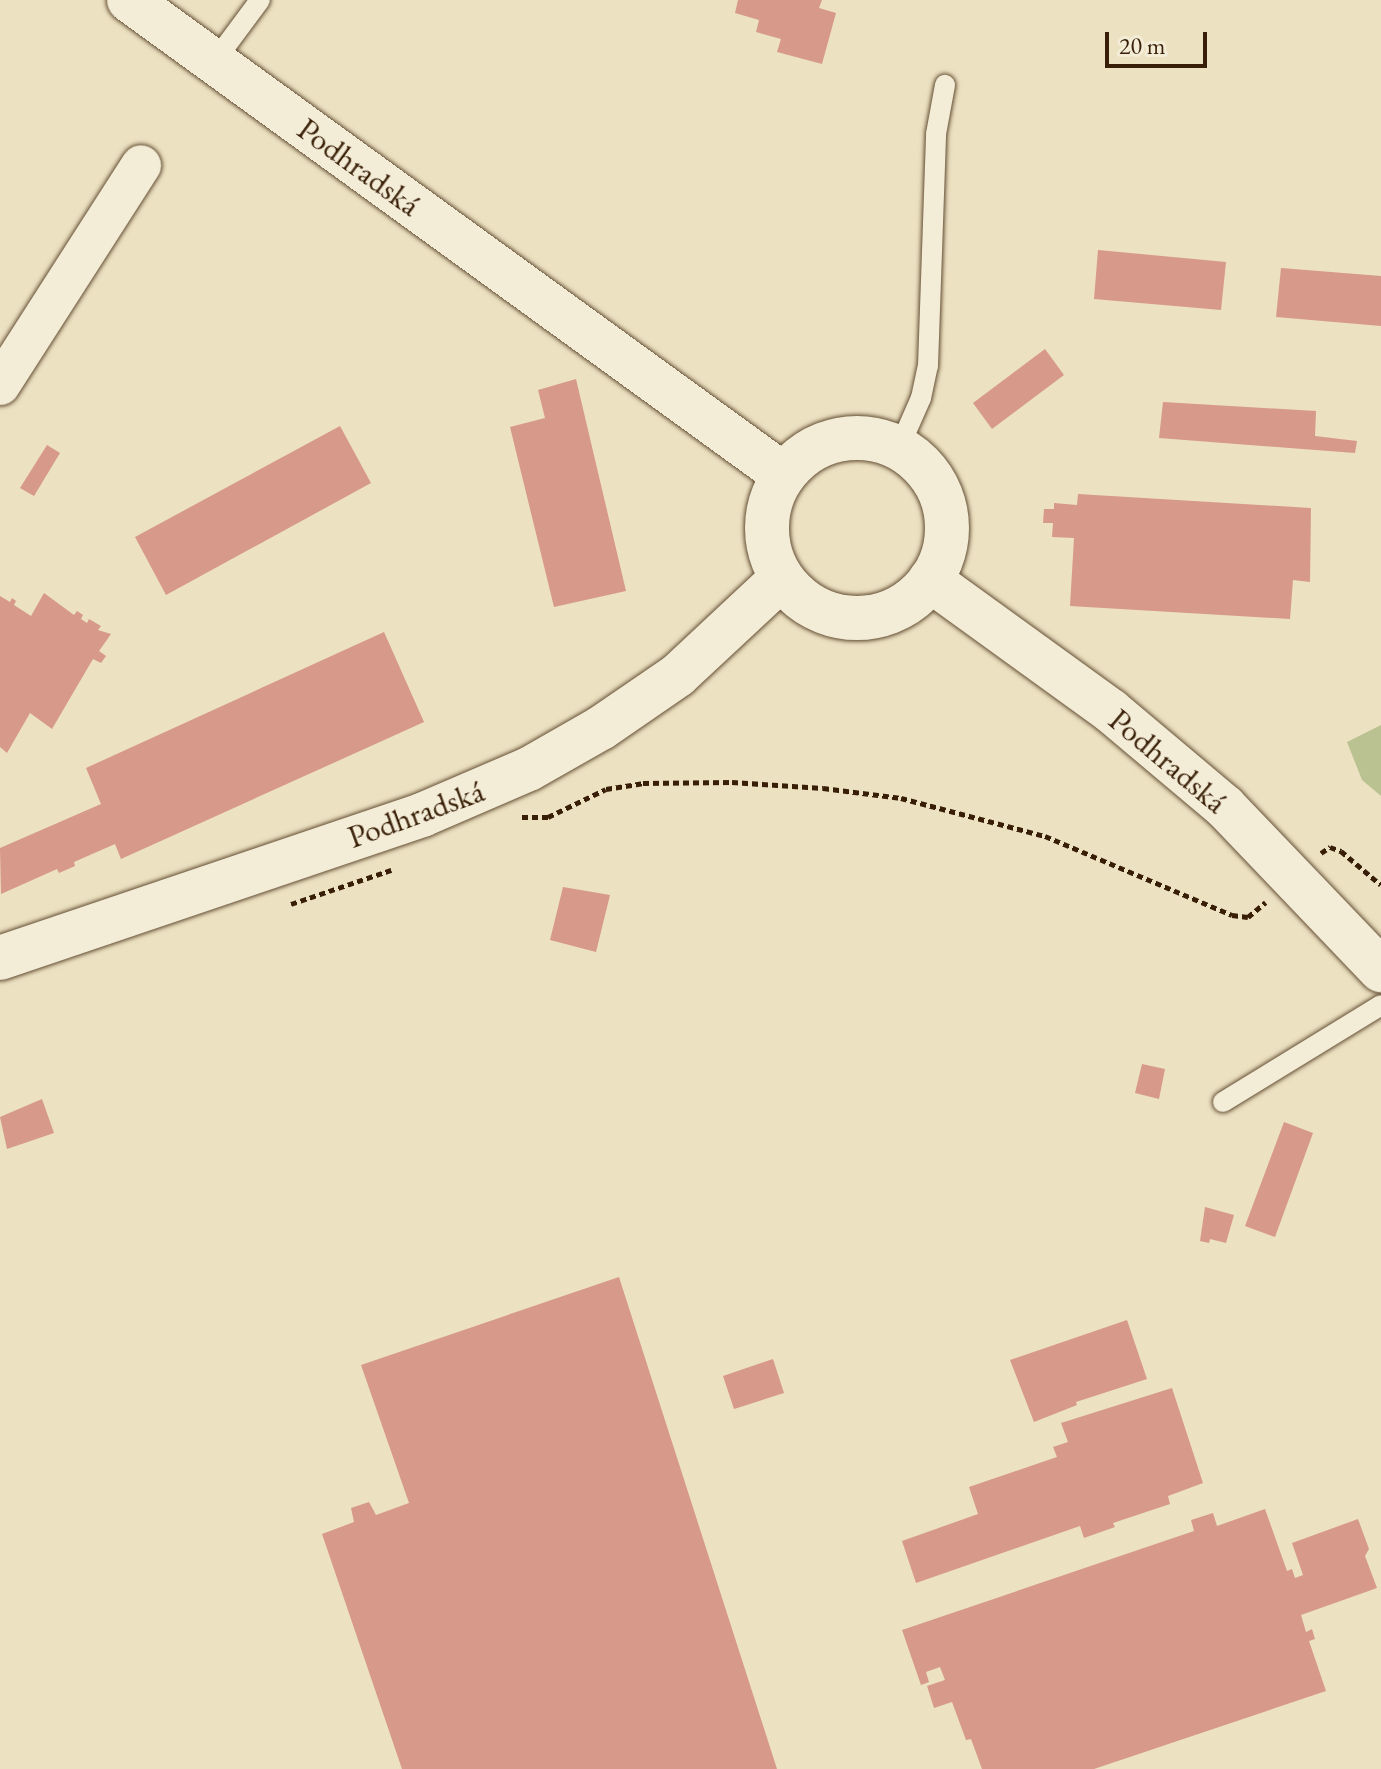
<!DOCTYPE html>
<meta charset="utf-8">
<style>
body{margin:0}
#map{position:relative;width:1381px;height:1769px;overflow:hidden;background:#ece1c1;font-family:"EB Garamond",serif}
div>[style]{position:absolute}
[style*='--x']{left:calc(var(--x)*1px);top:calc(var(--y)*1px);width:calc(var(--w)*1px);rotate:calc(var(--a)*1deg)}
.green>*{inset:0;background:#bac291}
.building>*{inset:0;background:#d79989}
.path>*{height:5px;margin-top:-2.5px;transform-origin:0;background:repeating-linear-gradient(90deg,#381e06 0 6px,transparent 0 10px)}
.roads{filter:drop-shadow(0 0 2px #654f35) drop-shadow(0 0 2px #654f35)}
.service>*{height:20px;margin:-10px;padding:0 10px;transform-origin:10px;border-radius:10px;background:#f3ecd7}
.minor>*{height:40px;margin:-20px;padding:0 20px;transform-origin:20px;border-radius:20px;background:#f3ecd7}
.tertiary>*{height:44px;margin:-22px;padding:0 22px;transform-origin:22px;border-radius:22px;background:#f3ecd7}
.secondary>*{height:44px;margin:-22px;padding:0 22px;transform-origin:22px;border-radius:22px;background:#f3ecd7}
.secondary>.ring{margin:-22px;padding:0;box-sizing:content-box;background:none;border:44px solid #f3ecd7;border-radius:50%}
span{translate:-50% -50%;white-space:nowrap;text-align:center;line-height:1.15;-webkit-text-stroke:8px #f3ecd7;paint-order:stroke}
.street-label{font-size:32px;color:#381e06}
.scale{position:absolute;left:1105px;top:32px;width:102px;height:36px;box-sizing:border-box;border:4px solid #381e06;border-top:0;padding-left:10px;font-size:24px;line-height:28px;white-space:nowrap;color:#381e06;-webkit-text-stroke:6px #f3ecd7;paint-order:stroke}
</style>
<div id="map">
<div class="green">
<i style="clip-path:polygon(1381px 725px,1381px 796px,1362px 780px,1347px 742px)"></i>
</div>
<div class="building">
<i style="clip-path:polygon(738px 0,822px 0,819px 8px,836px 13px,822px 64px,777px 52px,781px 39px,756px 32px,759px 20px,735px 13px)"></i>
<i style="clip-path:polygon(1098px 250px,1226px 262px,1221px 310px,1094px 299px)"></i>
<i style="clip-path:polygon(1281px 268px,1381px 276px,1381px 326px,1276px 317px)"></i>
<i style="clip-path:polygon(1045px 349px,1064px 375px,992px 429px,973px 403px)"></i>
<i style="clip-path:polygon(576px 379px,626px 591px,554px 607px,510px 427px,545px 418px,538px 390px)"></i>
<i style="clip-path:polygon(1163px 402px,1316px 411px,1315px 436px,1357px 441px,1355px 453px,1159px 438px)"></i>
<i style="clip-path:polygon(340px 426px,371px 483px,166px 595px,135px 537px)"></i>
<i style="clip-path:polygon(47px 445px,60px 453px,34px 496px,20px 488px)"></i>
<i style="clip-path:polygon(1078px 494px,1311px 508px,1310px 582px,1293px 580px,1290px 619px,1070px 606px,1074px 538px,1052px 537px,1053px 523px,1043px 523px,1044px 509px,1054px 509px,1054px 503px,1077px 505px)"></i>
<i style="clip-path:polygon(44px 593px,74px 615px,77px 611px,83px 615px,81px 619px,87px 623px,89px 619px,101px 626px,98px 630px,111px 634px,99px 651px,106px 656px,101px 663px,93px 659px,52px 729px,30px 713px,7px 753px,0 747px,0 596px,10px 602px,12px 598px,16px 601px,14px 605px,31px 616px)"></i>
<i style="clip-path:polygon(384px 632px,424px 722px,121px 859px,115px 844px,74px 862px,75px 866px,59px 873px,57px 869px,1px 894px,0 848px,101px 804px,86px 768px)"></i>
<i style="clip-path:polygon(563px 887px,610px 895px,596px 952px,550px 940px)"></i>
<i style="clip-path:polygon(1142px 1064px,1165px 1069px,1159px 1099px,1135px 1093px)"></i>
<i style="clip-path:polygon(42px 1099px,54px 1133px,7px 1149px,0 1117px)"></i>
<i style="clip-path:polygon(1284px 1122px,1313px 1133px,1275px 1237px,1245px 1226px)"></i>
<i style="clip-path:polygon(1205px 1207px,1234px 1215px,1226px 1243px,1210px 1239px,1209px 1243px,1200px 1241px)"></i>
<i style="clip-path:polygon(619px 1277px,777px 1769px,402px 1769px,322px 1534px,354px 1522px,351px 1508px,369px 1502px,376px 1515px,409px 1503px,361px 1365px)"></i>
<i style="clip-path:polygon(1127px 1320px,1147px 1379px,1076px 1402px,1077px 1405px,1034px 1422px,1010px 1360px)"></i>
<i style="clip-path:polygon(773px 1359px,784px 1393px,734px 1409px,723px 1376px)"></i>
<i style="clip-path:polygon(1172px 1388px,1203px 1483px,1168px 1496px,1170px 1504px,1113px 1523px,1115px 1527px,1084px 1538px,1080px 1526px,916px 1583px,902px 1541px,978px 1514px,969px 1487px,1057px 1457px,1053px 1447px,1068px 1442px,1061px 1423px)"></i>
<i style="clip-path:polygon(1265px 1509px,1287px 1571px,1292px 1569px,1295px 1578px,1303px 1575px,1292px 1543px,1358px 1519px,1369px 1549px,1365px 1556px,1377px 1588px,1301px 1615px,1306px 1632px,1312px 1629px,1315px 1639px,1309px 1641px,1326px 1691px,1094px 1769px,982px 1769px,971px 1739px,966px 1740px,952px 1702px,934px 1708px,927px 1686px,945px 1680px,940px 1667px,926px 1672px,929px 1682px,921px 1685px,902px 1630px,1194px 1531px,1191px 1520px,1213px 1513px,1217px 1526px)"></i>
</div>
<div class="path">
<i style="--x:522;--y:817;--w:26;--a:0"></i>
<i style="--x:548;--y:817;--w:64;--a:-25.8"></i>
<i style="--x:606;--y:789;--w:37;--a:-9"></i>
<i style="--x:643;--y:783;--w:89;--a:-0.6"></i>
<i style="--x:732;--y:782;--w:91;--a:3.8"></i>
<i style="--x:823;--y:788;--w:79;--a:7.3"></i>
<i style="--x:901;--y:798;--w:149;--a:14.8"></i>
<i style="--x:1045;--y:836;--w:203;--a:22.9"></i>
<i style="--x:1232;--y:915;--w:16;--a:7"></i>
<i style="--x:1248;--y:917;--w:23;--a:-40"></i>
<i style="--x:1321;--y:853;--w:11;--a:-34"></i>
<i style="--x:1330;--y:847;--w:12;--a:20"></i>
<i style="--x:1341;--y:851;--w:52;--a:40.4"></i>
<i style="--x:291;--y:904;--w:106;--a:-18.8"></i>
</div>
<div class="roads">
<div class="service">
<i style="--x:214;--y:62;--w:77;--a:-53.4"></i>
<i style="--x:899;--y:448;--w:55;--a:-66.3"></i>
<i style="--x:921;--y:398;--w:33;--a:-78"></i>
<i style="--x:928;--y:366;--w:232;--a:-88"></i>
<i style="--x:936;--y:134;--w:50;--a:-79.6"></i>
<i style="--x:1223;--y:1102;--w:185;--a:-31.5"></i>
</div>
<div class="minor">
<i style="--x:0;--y:385;--w:261;--a:-57.3"></i>
</div>
<div class="tertiary">
<i style="--x:0;--y:958;--w:446;--a:-18.7"></i>
<i style="--x:422;--y:815;--w:116;--a:-23.3"></i>
<i style="--x:529;--y:769;--w:83;--a:-29.7"></i>
<i style="--x:601;--y:728;--w:93;--a:-34.5"></i>
<i style="--x:678;--y:675;--w:142;--a:-43"></i>
</div>
<div class="secondary">
<i style="--x:129;--y:0;--w:809;--a:35.95"></i>
<i class="ring" style="left:767px;top:438px;width:136px;height:136px"></i>
<i style="--x:930;--y:580;--w:223;--a:35.9"></i>
<i style="--x:1111;--y:711;--w:149;--a:40.1"></i>
<i style="--x:1225;--y:807;--w:226;--a:46.3"></i>
</div>
</div>
<div class="street-label">
<span style="left:359px;top:167px;rotate:36deg">Podhradská</span>
<span style="left:1168px;top:761px;rotate:40deg">Podhradská</span>
<span style="left:416px;top:814px;rotate:-20deg">Podhradská</span>
</div>
<div class="scale">20 m</div>
</div>
